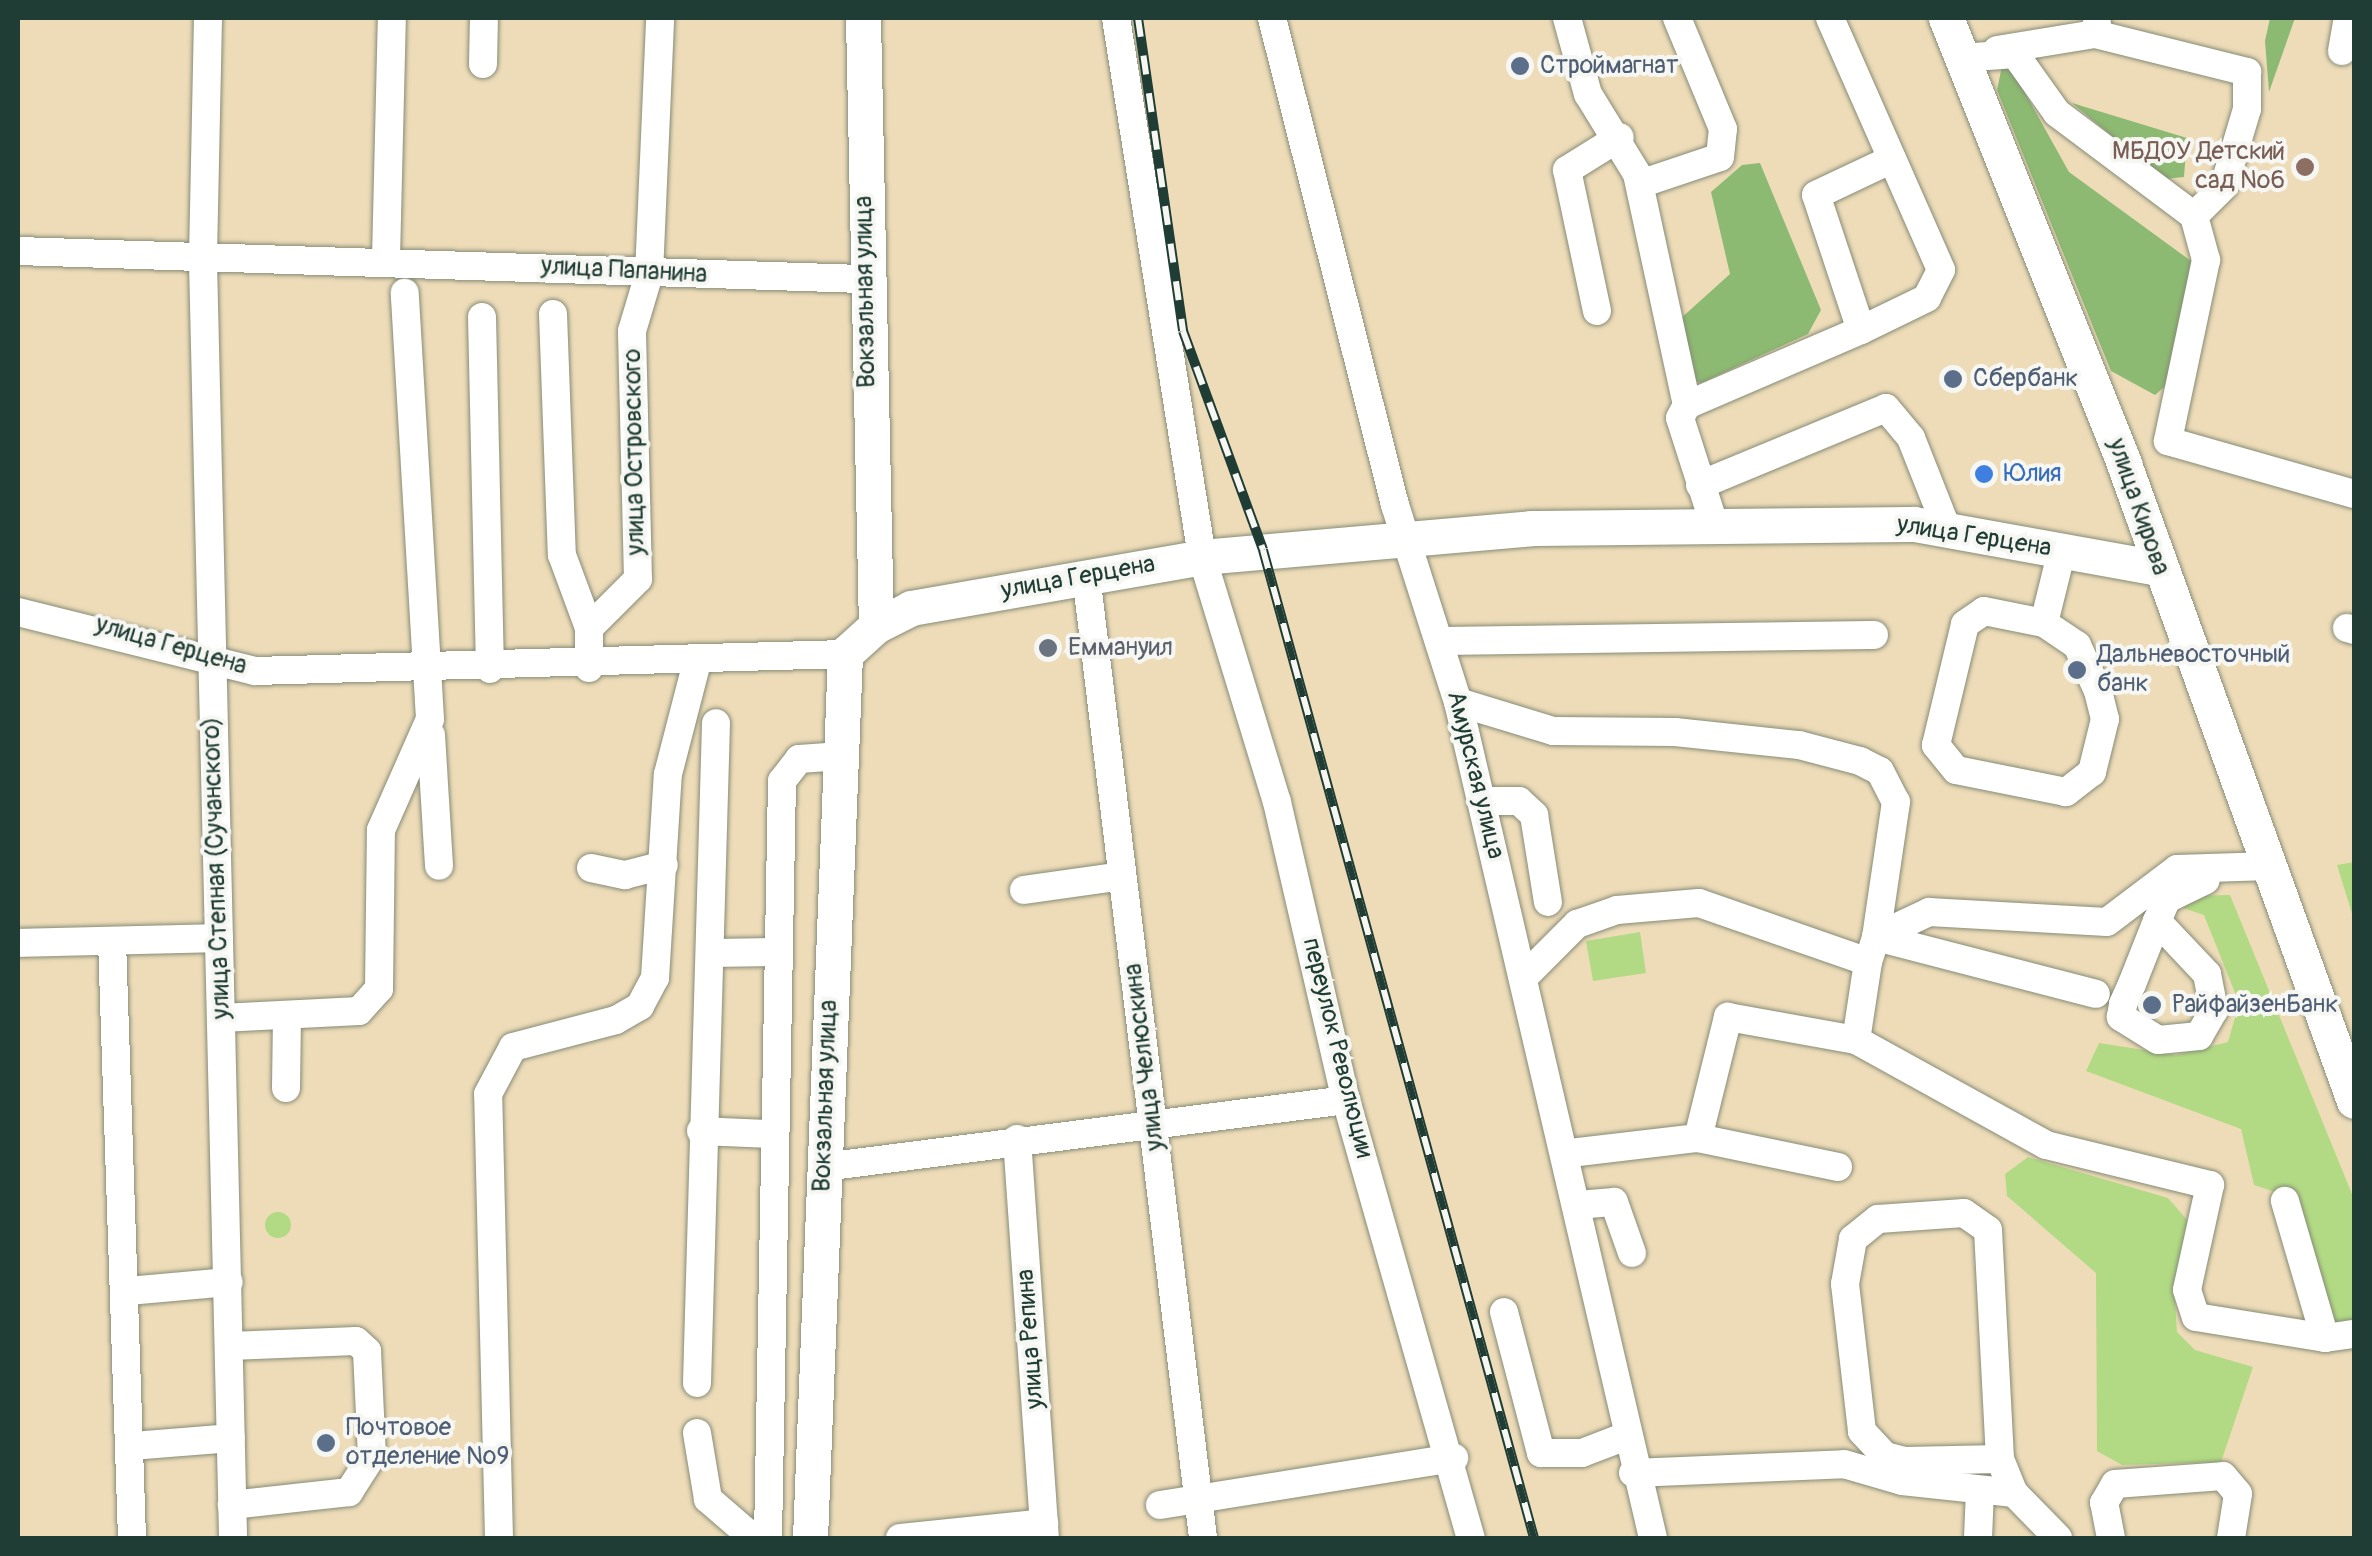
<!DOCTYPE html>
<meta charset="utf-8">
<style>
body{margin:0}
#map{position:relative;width:2372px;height:1556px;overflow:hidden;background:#eedcb9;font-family:Pangolin,sans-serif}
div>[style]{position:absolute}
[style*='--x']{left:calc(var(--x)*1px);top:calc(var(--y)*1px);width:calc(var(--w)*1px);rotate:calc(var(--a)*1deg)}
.green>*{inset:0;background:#b2da84}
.round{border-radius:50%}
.forest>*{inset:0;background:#8dba72}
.roads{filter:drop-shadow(0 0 2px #868c76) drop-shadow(0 0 2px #868c76)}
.minor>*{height:28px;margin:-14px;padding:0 14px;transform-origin:14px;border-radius:14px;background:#fff}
.major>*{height:35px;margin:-17.5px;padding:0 17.5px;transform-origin:17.5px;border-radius:17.5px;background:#fff}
.rail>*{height:10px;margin-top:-5px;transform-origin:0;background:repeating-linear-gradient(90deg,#f6f6f2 0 19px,#1f3d34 0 38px);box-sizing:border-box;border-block:2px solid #1f3d34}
.dots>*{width:28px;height:28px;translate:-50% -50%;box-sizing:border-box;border:5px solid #f6f6f2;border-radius:50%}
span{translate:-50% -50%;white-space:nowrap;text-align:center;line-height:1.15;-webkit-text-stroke:8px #f6f6f2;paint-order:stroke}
.service-label{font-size:25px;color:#4e5e75}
.left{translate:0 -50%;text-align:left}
.education-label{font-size:25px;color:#785e54}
.right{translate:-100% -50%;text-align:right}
.street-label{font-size:25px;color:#1f3d34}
.shop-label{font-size:25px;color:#366cbe}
.worship-label{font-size:25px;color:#5b616d}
.frame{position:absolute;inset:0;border:20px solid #1f3d34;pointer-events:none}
</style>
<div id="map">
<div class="green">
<i style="clip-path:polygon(2354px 862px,2354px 920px,2337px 865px)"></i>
<i style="clip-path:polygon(2230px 895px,2354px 1199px,2354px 1323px,2331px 1325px,2290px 1197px,2254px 1185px,2241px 1129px,2086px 1071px,2099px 1043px,2176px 1055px,2228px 1042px,2239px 1003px,2204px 915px,2180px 907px,2185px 896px)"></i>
<i style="clip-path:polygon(1640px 932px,1646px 973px,1593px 981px,1586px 941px)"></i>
<i style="clip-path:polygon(2028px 1157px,2168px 1198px,2188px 1221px,2174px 1287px,2177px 1332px,2195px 1350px,2253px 1367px,2221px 1462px,2122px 1465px,2097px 1451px,2096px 1273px,2007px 1196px,2005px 1174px)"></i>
<i class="round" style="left:265px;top:1212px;width:26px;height:26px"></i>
</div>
<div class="forest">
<i style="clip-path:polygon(2270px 18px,2295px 18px,2269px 92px,2265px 41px)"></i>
<i style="clip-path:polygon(2002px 66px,2010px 66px,2069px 172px,2191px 261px,2170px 382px,2155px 395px,2111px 371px,1997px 90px)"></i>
<i style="clip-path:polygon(2072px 103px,2187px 138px,2184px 177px,2164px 179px)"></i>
<i style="clip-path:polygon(1760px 163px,1821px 310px,1808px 334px,1701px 383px,1689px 378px,1679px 320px,1730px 274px,1711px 192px,1742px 165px)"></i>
</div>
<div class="roads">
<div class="minor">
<i style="--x:208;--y:18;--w:244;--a:91.2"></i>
<i style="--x:203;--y:262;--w:1276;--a:88.65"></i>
<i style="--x:1116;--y:18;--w:546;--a:80.93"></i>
<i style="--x:1202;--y:557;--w:256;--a:73"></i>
<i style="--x:1277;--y:802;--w:306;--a:77"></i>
<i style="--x:1346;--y:1100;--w:455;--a:74.1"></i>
<i style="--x:1272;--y:18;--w:502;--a:75.83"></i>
<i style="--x:1395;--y:505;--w:207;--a:72.3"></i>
<i style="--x:1458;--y:702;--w:858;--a:76.87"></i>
<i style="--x:1567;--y:18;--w:79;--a:74.6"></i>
<i style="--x:1588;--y:94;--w:94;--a:58.5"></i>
<i style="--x:1637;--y:174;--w:236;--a:77.8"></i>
<i style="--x:1830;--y:18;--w:275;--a:66.2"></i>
<i style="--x:1941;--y:270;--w:31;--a:117"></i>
<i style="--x:1927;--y:298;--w:73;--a:154.1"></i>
<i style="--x:2095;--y:34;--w:157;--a:14"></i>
<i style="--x:2247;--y:72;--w:37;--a:90"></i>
<i style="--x:2247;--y:109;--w:80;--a:106.6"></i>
<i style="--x:2224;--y:186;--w:42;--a:135"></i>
<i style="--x:1997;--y:50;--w:99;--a:-9.3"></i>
<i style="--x:2095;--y:34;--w:11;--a:-80"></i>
<i style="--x:2342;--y:51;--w:34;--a:-80"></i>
<i style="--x:1961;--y:58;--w:54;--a:-4.2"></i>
<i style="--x:2015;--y:54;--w:72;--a:54.6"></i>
<i style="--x:2057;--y:113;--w:171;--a:36.9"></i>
<i style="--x:2194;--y:216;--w:46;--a:74.7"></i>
<i style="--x:2206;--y:260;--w:185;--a:101.9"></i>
<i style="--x:2168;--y:441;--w:193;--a:15.9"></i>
<i style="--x:483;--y:64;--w:46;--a:-88.8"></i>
<i style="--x:1640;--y:184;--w:84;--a:-18.6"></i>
<i style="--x:1720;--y:157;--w:28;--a:-84"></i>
<i style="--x:1723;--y:129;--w:120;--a:-112.5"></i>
<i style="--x:18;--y:251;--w:845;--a:1.9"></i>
<i style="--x:386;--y:258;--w:240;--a:-88.6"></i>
<i style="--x:1597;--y:311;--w:144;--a:-102"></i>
<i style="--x:1567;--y:170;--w:62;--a:-31.9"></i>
<i style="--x:553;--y:314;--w:241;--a:87.9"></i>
<i style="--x:562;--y:555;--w:78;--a:69.7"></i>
<i style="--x:589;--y:628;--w:40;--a:90"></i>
<i style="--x:482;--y:317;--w:352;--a:88.7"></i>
<i style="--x:1700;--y:485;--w:201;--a:-22.5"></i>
<i style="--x:1886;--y:408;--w:39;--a:50"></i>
<i style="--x:1911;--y:438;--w:98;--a:68.4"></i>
<i style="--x:1714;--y:524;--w:111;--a:-107.8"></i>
<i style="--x:1680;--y:418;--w:15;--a:-62"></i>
<i style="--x:1687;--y:405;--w:189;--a:-23.3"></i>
<i style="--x:1861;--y:330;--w:142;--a:-108.4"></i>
<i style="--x:1816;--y:195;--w:84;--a:-25.3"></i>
<i style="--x:1086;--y:575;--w:970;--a:83.07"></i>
<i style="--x:18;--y:612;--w:244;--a:14"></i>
<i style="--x:255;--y:671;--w:590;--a:-1.65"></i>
<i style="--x:2044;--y:623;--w:40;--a:34"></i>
<i style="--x:2077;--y:645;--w:51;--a:65.5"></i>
<i style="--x:2098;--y:691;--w:29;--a:76"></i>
<i style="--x:2105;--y:719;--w:55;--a:103.8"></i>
<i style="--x:2092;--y:772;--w:33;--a:142"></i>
<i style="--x:2066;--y:792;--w:112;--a:-168.7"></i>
<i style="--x:1956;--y:770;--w:32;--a:-129"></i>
<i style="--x:1936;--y:745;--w:124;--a:-76.5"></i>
<i style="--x:1965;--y:624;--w:23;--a:-34"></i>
<i style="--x:1984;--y:611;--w:61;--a:11.3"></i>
<i style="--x:2044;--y:623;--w:75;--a:-76.1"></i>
<i style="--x:589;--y:628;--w:69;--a:-45"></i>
<i style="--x:638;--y:579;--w:248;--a:-91.4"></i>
<i style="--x:632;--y:331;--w:59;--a:-73.4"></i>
<i style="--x:649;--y:274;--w:256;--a:-87.5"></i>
<i style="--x:2347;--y:628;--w:7;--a:16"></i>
<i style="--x:1439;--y:641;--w:435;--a:-0.8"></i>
<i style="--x:1458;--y:702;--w:99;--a:17"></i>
<i style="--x:1553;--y:731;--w:122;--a:0.5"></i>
<i style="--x:1675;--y:732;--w:125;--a:6"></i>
<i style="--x:1799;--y:745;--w:63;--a:14.7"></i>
<i style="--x:1860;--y:761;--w:22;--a:27"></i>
<i style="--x:1880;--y:771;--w:35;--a:63"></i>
<i style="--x:1896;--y:802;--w:136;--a:98.4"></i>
<i style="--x:1876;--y:937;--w:227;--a:14.5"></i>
<i style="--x:431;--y:735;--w:131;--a:86.5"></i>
<i style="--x:1481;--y:801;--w:38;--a:0"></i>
<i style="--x:1519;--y:801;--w:21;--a:43"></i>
<i style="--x:1534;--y:815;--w:88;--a:80.9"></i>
<i style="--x:591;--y:868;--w:35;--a:12"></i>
<i style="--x:625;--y:875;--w:40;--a:-14.4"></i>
<i style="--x:1024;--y:890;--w:99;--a:-8.1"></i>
<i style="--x:2157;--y:921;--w:73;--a:46.7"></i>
<i style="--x:2207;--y:974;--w:37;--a:79"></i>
<i style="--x:2214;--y:1010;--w:30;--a:120"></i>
<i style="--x:2199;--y:1036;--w:41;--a:174.4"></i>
<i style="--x:2158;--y:1040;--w:44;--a:-148.1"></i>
<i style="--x:2121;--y:1017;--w:13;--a:-81"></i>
<i style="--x:2123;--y:1004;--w:22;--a:-66"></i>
<i style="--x:2132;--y:984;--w:68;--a:-68.4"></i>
<i style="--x:2157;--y:921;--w:24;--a:-66"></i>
<i style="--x:2167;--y:899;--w:43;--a:-26"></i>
<i style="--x:112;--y:941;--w:597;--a:88.08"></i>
<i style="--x:18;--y:943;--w:201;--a:-1.4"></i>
<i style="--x:710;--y:953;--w:66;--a:-0.9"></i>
<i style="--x:1868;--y:962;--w:79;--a:98.7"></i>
<i style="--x:1856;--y:1040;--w:217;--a:28.9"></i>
<i style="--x:2046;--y:1145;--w:169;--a:13.7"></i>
<i style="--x:2210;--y:1185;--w:107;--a:102.4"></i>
<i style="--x:2187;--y:1290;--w:28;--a:72"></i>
<i style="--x:2196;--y:1317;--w:131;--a:9.2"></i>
<i style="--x:2325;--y:1338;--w:143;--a:-106.3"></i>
<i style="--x:1525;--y:976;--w:74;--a:-45"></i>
<i style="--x:1577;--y:924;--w:42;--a:-19.3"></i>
<i style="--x:1617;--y:910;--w:82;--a:-4.9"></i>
<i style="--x:1699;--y:903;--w:179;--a:19.2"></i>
<i style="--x:1868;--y:962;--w:26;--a:-72"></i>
<i style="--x:1876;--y:937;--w:59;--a:-25.3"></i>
<i style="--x:1929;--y:912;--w:178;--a:3.2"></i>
<i style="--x:2107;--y:922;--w:88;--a:-37.1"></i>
<i style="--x:2177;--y:869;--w:93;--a:-1.8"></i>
<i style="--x:221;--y:1018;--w:138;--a:-2.9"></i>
<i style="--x:359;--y:1011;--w:30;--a:-48"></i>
<i style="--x:379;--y:989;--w:159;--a:-89.3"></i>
<i style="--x:381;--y:830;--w:121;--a:-66.2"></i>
<i style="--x:430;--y:719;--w:427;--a:-93.4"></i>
<i style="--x:286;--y:1088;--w:71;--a:-89.2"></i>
<i style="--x:701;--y:1131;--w:69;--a:2.5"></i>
<i style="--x:1698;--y:1138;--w:125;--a:-76.1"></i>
<i style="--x:1728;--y:1017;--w:130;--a:10.2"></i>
<i style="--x:1017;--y:1139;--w:400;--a:86"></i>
<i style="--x:1570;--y:1153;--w:129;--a:-6.7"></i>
<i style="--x:1698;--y:1138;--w:143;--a:11.7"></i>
<i style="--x:824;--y:1167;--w:526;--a:-7.31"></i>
<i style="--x:1578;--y:1205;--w:36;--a:-5"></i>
<i style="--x:1614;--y:1202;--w:54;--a:70.6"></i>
<i style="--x:128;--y:1291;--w:101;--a:-5.1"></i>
<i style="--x:1504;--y:1312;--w:146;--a:75.3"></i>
<i style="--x:1541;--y:1453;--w:41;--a:0"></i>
<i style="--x:1582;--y:1453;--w:45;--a:-20.9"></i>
<i style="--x:2325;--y:1338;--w:29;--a:-8"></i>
<i style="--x:230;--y:1346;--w:126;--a:-2.3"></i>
<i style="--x:356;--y:1341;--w:15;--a:42"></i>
<i style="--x:367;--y:1351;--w:105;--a:87.3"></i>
<i style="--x:372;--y:1456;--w:43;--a:122.6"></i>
<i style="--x:349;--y:1492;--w:118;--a:173.7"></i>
<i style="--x:697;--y:1383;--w:660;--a:-88.35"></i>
<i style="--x:697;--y:1433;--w:67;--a:80.5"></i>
<i style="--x:708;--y:1499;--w:60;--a:40.9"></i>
<i style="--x:132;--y:1446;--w:99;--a:-4.6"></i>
<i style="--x:2000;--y:1459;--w:95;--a:178.8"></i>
<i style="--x:1905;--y:1461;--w:21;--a:-166"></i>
<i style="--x:1885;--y:1456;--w:34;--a:-133"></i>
<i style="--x:1862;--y:1431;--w:148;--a:-96.6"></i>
<i style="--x:1845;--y:1284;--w:46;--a:-79.9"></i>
<i style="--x:1853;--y:1239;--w:32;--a:-39"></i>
<i style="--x:1878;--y:1219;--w:86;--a:-4"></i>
<i style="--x:1964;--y:1213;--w:29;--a:35"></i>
<i style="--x:1988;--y:1230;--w:229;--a:87"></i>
<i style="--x:2000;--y:1459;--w:37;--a:68"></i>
<i style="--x:1633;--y:1473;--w:211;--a:-2.4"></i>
<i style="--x:1844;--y:1464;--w:60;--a:16.3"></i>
<i style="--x:1902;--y:1481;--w:113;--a:6.1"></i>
<i style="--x:2014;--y:1493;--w:63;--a:45.6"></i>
<i style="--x:1160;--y:1505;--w:298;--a:-9.1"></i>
<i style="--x:499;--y:1538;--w:444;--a:-91.4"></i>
<i style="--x:488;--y:1094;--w:53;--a:-62"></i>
<i style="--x:513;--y:1047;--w:106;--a:-14.7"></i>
<i style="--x:616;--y:1020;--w:28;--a:-30"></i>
<i style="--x:640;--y:1006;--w:32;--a:-62"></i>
<i style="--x:655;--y:978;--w:204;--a:-86.4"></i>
<i style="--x:668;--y:774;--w:116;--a:-75.5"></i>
<i style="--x:768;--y:1538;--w:757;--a:-88.94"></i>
<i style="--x:782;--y:781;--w:28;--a:-52"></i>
<i style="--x:799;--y:759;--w:39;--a:-4"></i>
<i style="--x:900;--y:1538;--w:145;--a:-5.9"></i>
<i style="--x:1978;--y:1538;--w:47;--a:-87.6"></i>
<i style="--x:2111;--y:1538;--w:36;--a:-101"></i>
<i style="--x:2104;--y:1503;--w:22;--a:-60"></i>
<i style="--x:2115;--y:1484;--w:108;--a:-4.2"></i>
<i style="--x:2223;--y:1476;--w:23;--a:50"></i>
<i style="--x:2238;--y:1494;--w:45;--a:99"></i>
</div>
<div class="major">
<i style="--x:863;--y:18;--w:608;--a:88.78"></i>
<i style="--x:1946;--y:18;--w:480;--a:68.2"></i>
<i style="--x:2124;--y:464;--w:677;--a:70.15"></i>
<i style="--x:810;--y:1538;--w:885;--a:-87.73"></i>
<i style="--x:845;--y:654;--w:42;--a:-42.1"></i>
<i style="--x:876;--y:626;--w:39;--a:-27"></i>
<i style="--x:911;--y:608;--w:295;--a:-9.9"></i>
<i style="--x:1202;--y:557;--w:330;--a:-5"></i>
<i style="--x:1531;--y:528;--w:383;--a:-0.6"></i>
<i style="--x:1914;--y:524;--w:249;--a:10.2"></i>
</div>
</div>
<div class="rail">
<i style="--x:1138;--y:18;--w:316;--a:81.8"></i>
<i style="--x:1183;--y:331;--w:233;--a:69.9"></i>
<i style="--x:1263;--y:550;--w:1024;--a:74.66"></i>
</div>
<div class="dots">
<i style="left:1520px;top:66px;background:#5c6f8a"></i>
<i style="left:2305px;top:167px;background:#8d6e63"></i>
<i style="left:1953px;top:379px;background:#5c6f8a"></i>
<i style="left:1984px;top:474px;background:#3f7fe0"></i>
<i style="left:1048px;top:648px;background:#6b7280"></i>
<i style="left:2077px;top:670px;background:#5c6f8a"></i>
<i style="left:2152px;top:1005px;background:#5c6f8a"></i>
<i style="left:326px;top:1443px;background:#5c6f8a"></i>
</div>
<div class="service-label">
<span class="left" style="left:1540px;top:66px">Строймагнат</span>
<span class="left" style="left:1973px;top:379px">Сбербанк</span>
<span class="left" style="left:2097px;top:670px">Дальневосточный<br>банк</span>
<span class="left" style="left:2172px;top:1005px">РайфайзенБанк</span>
<span class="left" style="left:346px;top:1443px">Почтовое<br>отделение №9</span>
</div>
<div class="education-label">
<span class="right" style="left:2285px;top:167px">МБДОУ Детский<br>сад №6</span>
</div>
<div class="street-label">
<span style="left:624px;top:271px;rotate:3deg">улица Папанина</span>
<span style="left:866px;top:292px;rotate:-91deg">Вокзальная улица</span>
<span style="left:635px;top:452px;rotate:-91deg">улица Островского</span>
<span style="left:2138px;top:507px;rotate:71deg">улица Кирова</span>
<span style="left:1974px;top:537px;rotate:9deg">улица Герцена</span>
<span style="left:1078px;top:578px;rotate:-10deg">улица Герцена</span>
<span style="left:171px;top:646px;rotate:16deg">улица Герцена</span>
<span style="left:1475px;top:775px;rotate:76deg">Амурская улица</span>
<span style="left:217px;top:868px;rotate:-92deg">улица Степная (Сучанского)</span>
<span style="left:1337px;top:1048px;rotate:76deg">переулок Революции</span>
<span style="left:1145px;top:1057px;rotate:-97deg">улица Челюскина</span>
<span style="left:826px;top:1096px;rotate:-88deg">Вокзальная улица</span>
<span style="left:1031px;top:1339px;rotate:-94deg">улица Репина</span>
</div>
<div class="shop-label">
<span class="left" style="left:2004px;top:474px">Юлия</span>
</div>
<div class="worship-label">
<span class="left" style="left:1068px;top:648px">Еммануил</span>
</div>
<div class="frame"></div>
</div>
